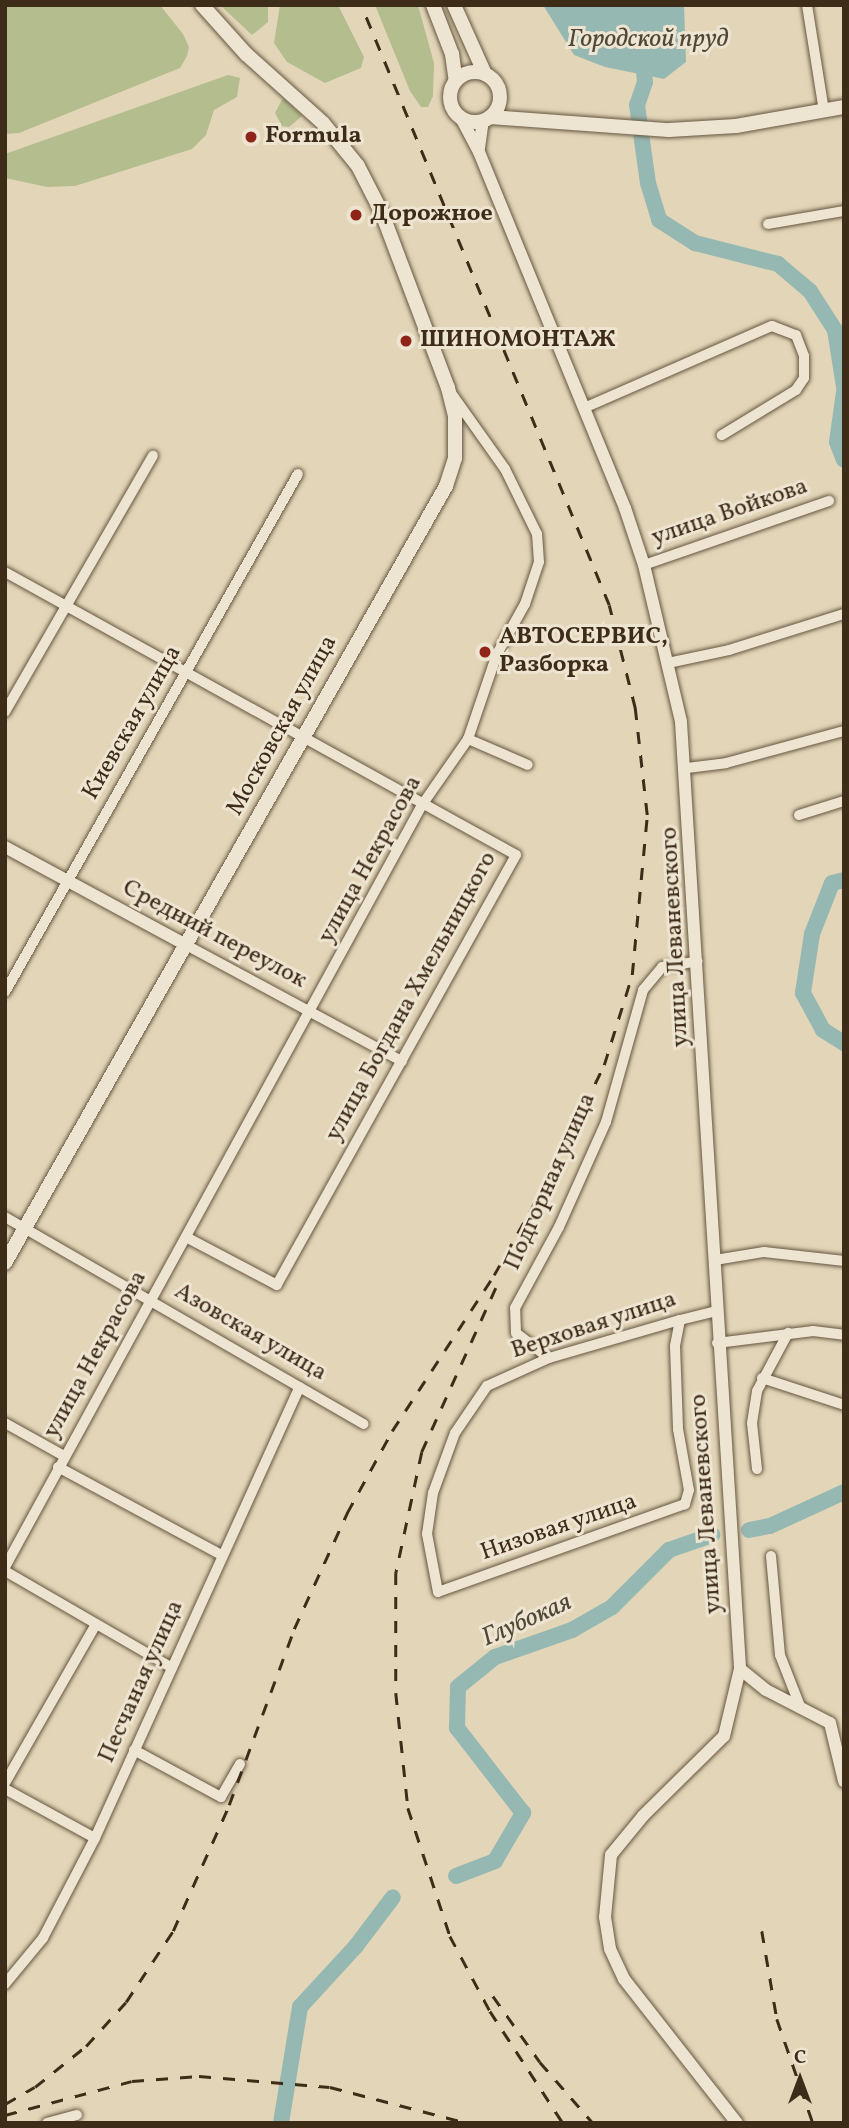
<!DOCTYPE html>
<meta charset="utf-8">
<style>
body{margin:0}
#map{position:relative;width:849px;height:2128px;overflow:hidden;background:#e3d6b8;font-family:Vollkorn,serif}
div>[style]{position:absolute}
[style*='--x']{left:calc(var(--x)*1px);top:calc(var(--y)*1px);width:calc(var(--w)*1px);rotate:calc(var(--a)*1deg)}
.green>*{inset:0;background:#b4bd8e}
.water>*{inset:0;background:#96b8b3}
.river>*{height:16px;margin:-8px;padding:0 8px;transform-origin:8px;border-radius:8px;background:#96b8b3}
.roads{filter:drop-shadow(0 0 2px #665640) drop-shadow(0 0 2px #665640)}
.minor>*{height:10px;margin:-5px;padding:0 5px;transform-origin:5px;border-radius:5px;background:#ede4d1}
.tertiary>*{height:12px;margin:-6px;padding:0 6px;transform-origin:6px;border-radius:6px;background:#ede4d1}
.secondary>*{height:14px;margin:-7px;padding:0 7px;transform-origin:7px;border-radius:7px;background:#ede4d1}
.secondary>.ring{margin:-7px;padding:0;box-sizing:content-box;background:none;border:14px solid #ede4d1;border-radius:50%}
.rail>*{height:2.5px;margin-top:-1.25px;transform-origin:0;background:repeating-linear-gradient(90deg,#3d2c18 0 12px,transparent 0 24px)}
.dots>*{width:19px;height:19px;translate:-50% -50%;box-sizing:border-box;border:4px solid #ede4d1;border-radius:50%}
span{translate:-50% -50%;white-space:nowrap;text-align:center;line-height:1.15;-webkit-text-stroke:6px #ede4d1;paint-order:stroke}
.poi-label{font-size:24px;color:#3d2c18;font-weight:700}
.left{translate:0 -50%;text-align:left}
.street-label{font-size:24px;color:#3d2c18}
.water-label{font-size:26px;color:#4f4837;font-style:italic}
.frame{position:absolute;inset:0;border:7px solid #3d2c18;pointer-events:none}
.north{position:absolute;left:765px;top:2044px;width:70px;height:70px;-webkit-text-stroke:5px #ede4d1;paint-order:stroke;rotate:0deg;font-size:19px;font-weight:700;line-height:28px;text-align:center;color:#3d2c18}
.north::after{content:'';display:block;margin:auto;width:24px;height:32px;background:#3d2c18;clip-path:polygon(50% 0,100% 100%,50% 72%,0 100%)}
</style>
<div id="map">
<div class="green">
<i style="clip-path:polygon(5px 5px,160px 5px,183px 34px,189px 47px,187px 56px,180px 68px,19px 133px,5px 134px)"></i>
<i style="clip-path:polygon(220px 5px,268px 5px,268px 22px,252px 35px)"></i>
<i style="clip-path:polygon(280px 5px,338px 5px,364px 57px,361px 68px,325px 83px,287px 62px,274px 43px)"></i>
<i style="clip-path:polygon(375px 5px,418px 5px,434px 63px,433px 96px,428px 107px,421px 107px,410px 91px)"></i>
<i style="clip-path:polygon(228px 75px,240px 78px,237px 97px,214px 110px,206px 135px,192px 149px,75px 186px,47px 187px,5px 178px,5px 154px)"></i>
<i style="clip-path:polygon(283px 98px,302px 116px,289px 127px,282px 126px,275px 113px)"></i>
</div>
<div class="water">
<i style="clip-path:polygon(543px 5px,684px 5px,686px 62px,664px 79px,605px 67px,574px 55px)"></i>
</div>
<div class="river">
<i style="--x:643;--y:55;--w:27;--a:86"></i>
<i style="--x:645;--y:82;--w:24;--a:109"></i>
<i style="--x:637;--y:105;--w:79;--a:82"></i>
<i style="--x:648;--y:183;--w:39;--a:73"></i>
<i style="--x:659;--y:220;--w:43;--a:32.6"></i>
<i style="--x:695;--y:243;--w:86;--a:14.2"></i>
<i style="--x:778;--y:264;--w:42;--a:40.2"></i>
<i style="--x:810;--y:291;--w:46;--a:57.3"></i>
<i style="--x:835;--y:330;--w:58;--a:81"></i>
<i style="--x:844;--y:392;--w:50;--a:98"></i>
<i style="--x:837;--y:442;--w:19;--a:69"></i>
<i style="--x:844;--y:880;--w:12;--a:166"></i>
<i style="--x:832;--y:883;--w:55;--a:111.4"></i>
<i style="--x:812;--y:934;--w:60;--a:98.7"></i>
<i style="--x:803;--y:993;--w:42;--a:61.6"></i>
<i style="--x:823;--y:1030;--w:25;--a:32"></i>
<i style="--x:749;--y:1530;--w:21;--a:-11"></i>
<i style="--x:770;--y:1526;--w:81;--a:-24.7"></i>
<i style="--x:456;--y:1876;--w:42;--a:-21"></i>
<i style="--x:495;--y:1861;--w:56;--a:-59.7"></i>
<i style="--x:523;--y:1813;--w:108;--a:-127.8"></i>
<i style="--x:457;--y:1728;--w:41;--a:-88.6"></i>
<i style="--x:458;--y:1687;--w:48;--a:-39"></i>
<i style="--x:495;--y:1657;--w:82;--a:-19.3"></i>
<i style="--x:572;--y:1630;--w:46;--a:-29.9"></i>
<i style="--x:612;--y:1607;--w:81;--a:-45"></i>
<i style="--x:669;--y:1550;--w:46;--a:-19.2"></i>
<i style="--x:281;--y:2123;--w:118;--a:-80.7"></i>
<i style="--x:300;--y:2007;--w:83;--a:-47.4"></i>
<i style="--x:356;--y:1946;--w:61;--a:-52.9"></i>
</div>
<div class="roads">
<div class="minor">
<i style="--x:807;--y:5;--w:107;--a:80.9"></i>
<i style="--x:768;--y:224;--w:77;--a:-9.7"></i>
<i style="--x:584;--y:408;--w:205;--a:-23.6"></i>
<i style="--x:772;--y:326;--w:26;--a:21"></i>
<i style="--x:796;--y:335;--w:22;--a:69"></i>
<i style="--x:804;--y:356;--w:22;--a:90"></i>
<i style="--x:804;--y:378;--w:14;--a:124"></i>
<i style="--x:796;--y:390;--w:87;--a:148.7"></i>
<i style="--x:644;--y:565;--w:196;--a:-19.1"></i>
<i style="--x:5;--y:572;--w:584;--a:28.98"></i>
<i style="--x:516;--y:855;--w:492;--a:119.1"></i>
<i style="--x:277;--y:1285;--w:103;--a:-152.2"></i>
<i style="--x:668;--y:663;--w:62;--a:-12"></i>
<i style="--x:729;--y:650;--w:121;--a:-17.4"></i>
<i style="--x:5;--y:712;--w:296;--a:-60"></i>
<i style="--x:468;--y:739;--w:65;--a:23.4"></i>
<i style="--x:687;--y:768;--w:39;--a:-7"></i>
<i style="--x:726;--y:763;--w:122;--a:-15.2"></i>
<i style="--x:799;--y:815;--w:47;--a:-17.3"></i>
<i style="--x:188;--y:946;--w:243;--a:28.3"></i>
<i style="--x:5;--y:992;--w:595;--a:-60.51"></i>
<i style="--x:5;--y:1217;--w:414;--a:30"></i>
<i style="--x:715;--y:1260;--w:50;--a:-9.3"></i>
<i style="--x:764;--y:1252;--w:81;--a:6.4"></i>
<i style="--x:680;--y:1320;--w:26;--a:101"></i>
<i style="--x:675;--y:1346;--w:83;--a:87.9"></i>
<i style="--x:678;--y:1429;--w:62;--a:79.8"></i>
<i style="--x:689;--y:1490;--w:15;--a:106"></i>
<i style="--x:685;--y:1504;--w:262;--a:160.4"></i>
<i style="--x:438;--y:1592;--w:59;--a:-100.7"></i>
<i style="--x:427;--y:1534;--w:41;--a:-81.7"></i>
<i style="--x:433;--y:1493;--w:64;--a:-69.9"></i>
<i style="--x:455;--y:1433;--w:57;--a:-55.8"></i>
<i style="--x:487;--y:1386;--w:68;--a:-24.3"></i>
<i style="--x:549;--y:1358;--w:136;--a:-16.2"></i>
<i style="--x:680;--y:1320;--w:37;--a:-14"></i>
<i style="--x:717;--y:1343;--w:97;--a:-7.1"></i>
<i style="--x:813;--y:1331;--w:31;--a:7"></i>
<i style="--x:549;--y:1358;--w:41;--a:-142.9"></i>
<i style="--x:516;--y:1333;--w:25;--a:-92"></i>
<i style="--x:515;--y:1308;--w:92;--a:-61.5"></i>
<i style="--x:559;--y:1227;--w:115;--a:-65.9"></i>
<i style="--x:606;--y:1122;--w:137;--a:-74.3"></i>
<i style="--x:643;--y:990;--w:30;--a:-50"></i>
<i style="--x:662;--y:967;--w:36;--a:-9"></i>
<i style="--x:762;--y:1378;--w:86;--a:18.2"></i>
<i style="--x:5;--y:1423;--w:68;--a:29.2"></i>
<i style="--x:58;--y:1467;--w:187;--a:28.3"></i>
<i style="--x:757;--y:1469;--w:46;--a:-96.2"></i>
<i style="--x:752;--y:1423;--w:32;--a:-81"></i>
<i style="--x:757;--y:1391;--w:66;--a:-61.9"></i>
<i style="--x:771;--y:1556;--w:99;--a:84.8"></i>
<i style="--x:780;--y:1655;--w:55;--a:68.6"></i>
<i style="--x:5;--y:1567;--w:869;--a:-61.31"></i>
<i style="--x:422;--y:805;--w:80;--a:-55.1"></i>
<i style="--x:468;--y:739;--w:90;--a:-71.2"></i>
<i style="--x:497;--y:654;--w:57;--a:-60.8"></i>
<i style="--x:525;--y:604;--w:44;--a:-71.6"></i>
<i style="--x:539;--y:562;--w:28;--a:-94"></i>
<i style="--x:537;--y:534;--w:72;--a:-116.2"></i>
<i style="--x:505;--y:469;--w:93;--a:-125.4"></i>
<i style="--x:5;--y:1571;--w:193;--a:30.1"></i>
<i style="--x:134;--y:1750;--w:99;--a:28.4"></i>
<i style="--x:221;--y:1797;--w:38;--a:-60"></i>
<i style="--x:5;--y:1783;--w:183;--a:-60.2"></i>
<i style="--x:5;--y:1789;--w:102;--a:28.6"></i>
<i style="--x:5;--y:1984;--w:60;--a:-50.4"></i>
<i style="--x:43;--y:1938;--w:113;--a:-62.5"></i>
<i style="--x:95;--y:1838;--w:495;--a:-65.6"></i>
<i style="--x:47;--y:2123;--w:31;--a:-15"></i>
</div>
<div class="tertiary">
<i style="--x:460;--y:116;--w:41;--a:62.2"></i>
<i style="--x:479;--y:152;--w:385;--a:67.7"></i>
<i style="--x:625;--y:508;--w:60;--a:71.6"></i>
<i style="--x:644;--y:565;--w:161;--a:76.7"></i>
<i style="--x:681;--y:722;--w:949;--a:86.43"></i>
<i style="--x:740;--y:1669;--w:69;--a:103.4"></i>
<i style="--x:724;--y:1736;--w:114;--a:135.4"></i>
<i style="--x:643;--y:1816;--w:50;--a:129.4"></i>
<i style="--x:611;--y:1855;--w:62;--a:95.5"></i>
<i style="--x:605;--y:1917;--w:32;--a:81"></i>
<i style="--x:610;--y:1949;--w:33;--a:65"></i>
<i style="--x:624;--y:1979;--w:183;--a:51.9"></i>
<i style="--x:479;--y:148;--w:27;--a:-82"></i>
<i style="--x:5;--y:847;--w:208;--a:28.4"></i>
<i style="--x:740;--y:1669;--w:33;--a:39"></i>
<i style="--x:766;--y:1690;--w:72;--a:27.3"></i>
<i style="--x:830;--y:1723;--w:60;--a:76.4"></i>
</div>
<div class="secondary">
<i style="--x:433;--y:5;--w:53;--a:68.8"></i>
<i style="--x:452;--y:54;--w:27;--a:82"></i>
<i style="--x:454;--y:5;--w:76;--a:65.8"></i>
<i class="ring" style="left:450px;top:72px;width:36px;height:36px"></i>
<i style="--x:490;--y:117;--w:179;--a:4.2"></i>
<i style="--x:669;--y:130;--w:67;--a:-3.4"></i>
<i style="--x:736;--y:126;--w:110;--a:-10"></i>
<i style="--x:5;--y:1263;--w:893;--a:-60.42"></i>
<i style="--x:446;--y:486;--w:29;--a:-72"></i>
<i style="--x:455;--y:458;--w:42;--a:-90"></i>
<i style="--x:455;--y:416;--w:29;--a:-104"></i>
<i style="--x:448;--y:388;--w:189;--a:-110.7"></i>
<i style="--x:381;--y:211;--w:51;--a:-117.1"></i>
<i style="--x:358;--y:166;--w:55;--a:-129.1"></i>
<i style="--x:323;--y:123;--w:103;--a:-138.1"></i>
<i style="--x:246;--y:54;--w:66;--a:-131.9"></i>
</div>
</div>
<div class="rail">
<i style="--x:496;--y:1288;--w:180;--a:114.3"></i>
<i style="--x:422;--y:1452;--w:124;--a:102.1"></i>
<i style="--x:396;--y:1573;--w:120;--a:90"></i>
<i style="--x:396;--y:1693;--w:116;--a:84"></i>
<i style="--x:408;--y:1808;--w:135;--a:71.8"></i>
<i style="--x:450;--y:1936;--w:85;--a:61.9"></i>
<i style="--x:490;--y:2011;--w:134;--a:56.9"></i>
<i style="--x:762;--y:1931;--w:89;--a:80.3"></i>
<i style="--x:777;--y:2019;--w:110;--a:70.9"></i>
<i style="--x:493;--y:1996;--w:81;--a:54.5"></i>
<i style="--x:540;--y:2062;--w:81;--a:49"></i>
<i style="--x:5;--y:2104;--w:34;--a:-30"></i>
<i style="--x:35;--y:2087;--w:65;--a:-38.8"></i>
<i style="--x:86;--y:2046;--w:59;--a:-47.7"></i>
<i style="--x:126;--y:2002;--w:85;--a:-56.5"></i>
<i style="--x:173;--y:1931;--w:138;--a:-66"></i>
<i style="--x:229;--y:1805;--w:188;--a:-69.7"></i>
<i style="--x:294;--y:1629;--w:128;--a:-65.4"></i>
<i style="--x:347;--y:1513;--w:94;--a:-61.2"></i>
<i style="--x:392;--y:1431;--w:186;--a:-56.8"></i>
<i style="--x:494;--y:1275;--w:120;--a:-60.7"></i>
<i style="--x:553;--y:1170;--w:117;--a:-64.1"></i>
<i style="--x:604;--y:1065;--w:94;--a:-72.7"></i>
<i style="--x:632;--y:975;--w:161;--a:-84.6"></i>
<i style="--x:647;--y:815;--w:108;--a:-96.4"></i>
<i style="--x:635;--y:708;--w:106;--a:-104.2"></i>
<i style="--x:609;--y:605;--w:649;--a:-112.46"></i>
<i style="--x:5;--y:2115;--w:131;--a:-15"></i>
<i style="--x:132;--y:2081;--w:67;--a:-4.3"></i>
<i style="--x:199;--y:2076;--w:131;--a:4.8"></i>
<i style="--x:330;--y:2087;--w:142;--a:14.7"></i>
</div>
<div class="dots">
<i style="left:251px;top:137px;background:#8f2418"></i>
<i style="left:356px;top:215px;background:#8f2418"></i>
<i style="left:406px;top:341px;background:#8f2418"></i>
<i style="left:485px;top:652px;background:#8f2418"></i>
</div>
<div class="poi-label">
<span class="left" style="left:265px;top:137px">Formula</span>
<span class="left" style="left:370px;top:215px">Дорожное</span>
<span class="left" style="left:420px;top:341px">ШИНОМОНТАЖ</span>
<span class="left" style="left:499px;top:652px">АВТОСЕРВИС,<br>Разборка</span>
</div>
<div class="street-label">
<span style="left:730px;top:513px;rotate:-19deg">улица Войкова</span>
<span style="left:133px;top:723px;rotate:-60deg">Киевская улица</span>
<span style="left:283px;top:726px;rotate:-61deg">Московская улица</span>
<span style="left:371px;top:860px;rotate:-61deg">улица Некрасова</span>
<span style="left:214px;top:935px;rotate:28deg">Средний переулок</span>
<span style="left:676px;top:937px;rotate:-93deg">улица Леваневского</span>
<span style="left:412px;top:997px;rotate:-61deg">улица Богдана Хмельницкого</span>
<span style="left:551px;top:1182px;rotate:-66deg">Подгорная улица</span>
<span style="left:594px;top:1326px;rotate:-18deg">Верховая улица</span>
<span style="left:250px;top:1333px;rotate:30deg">Азовская улица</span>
<span style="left:96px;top:1355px;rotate:-61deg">улица Некрасова</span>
<span style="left:707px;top:1504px;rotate:-94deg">улица Леваневского</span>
<span style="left:559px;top:1528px;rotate:-19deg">Низовая улица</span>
<span style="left:142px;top:1682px;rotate:-66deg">Песчаная улица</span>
</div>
<div class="water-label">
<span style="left:648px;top:40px">Городской пруд</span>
<span style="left:527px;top:1621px;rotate:-24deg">Глубокая</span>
</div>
<div class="frame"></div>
<div class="north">С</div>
</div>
